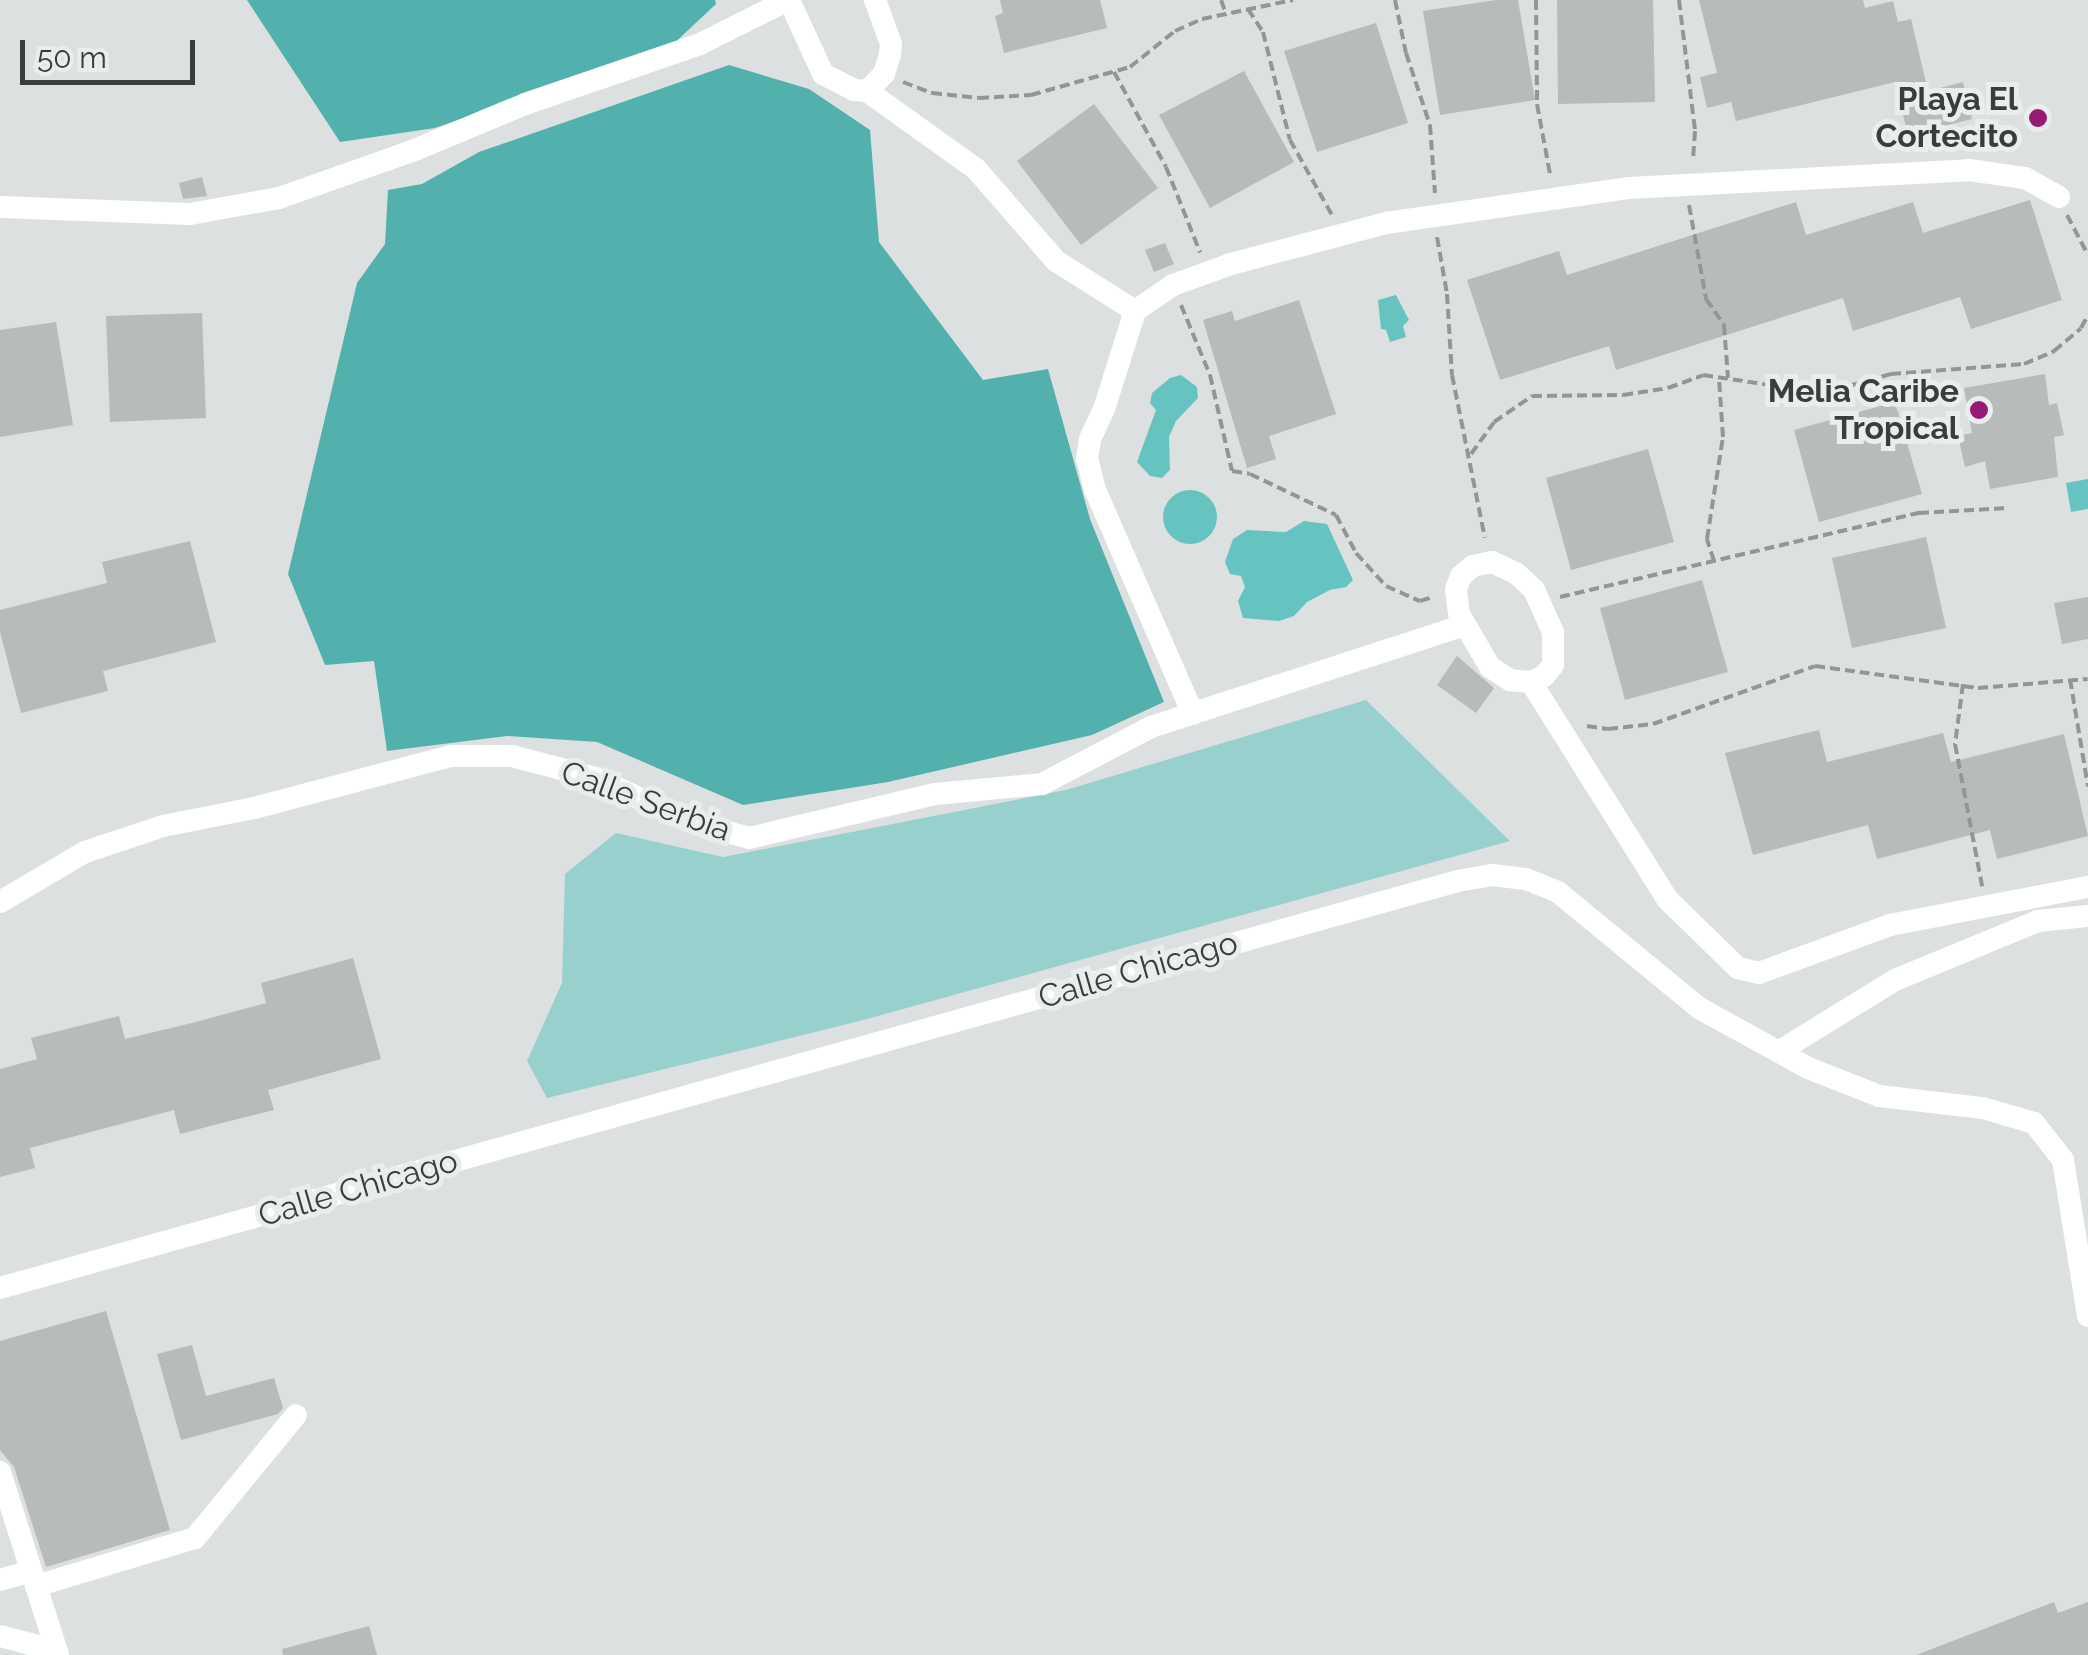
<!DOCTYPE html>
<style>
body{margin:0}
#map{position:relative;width:2088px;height:1655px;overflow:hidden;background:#dce0e0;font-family:Raleway,sans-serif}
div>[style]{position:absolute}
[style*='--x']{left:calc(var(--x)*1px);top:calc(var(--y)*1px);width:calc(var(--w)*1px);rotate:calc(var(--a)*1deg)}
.green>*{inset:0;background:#97d0cd}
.forest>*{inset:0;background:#52b1ad}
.water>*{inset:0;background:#66c4c0}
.round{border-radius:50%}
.building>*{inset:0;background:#b7bbba}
.path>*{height:4px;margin-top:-2px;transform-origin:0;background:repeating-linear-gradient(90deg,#939696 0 10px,transparent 0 15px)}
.minor>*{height:22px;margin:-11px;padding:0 11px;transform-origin:11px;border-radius:11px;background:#fff}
.dots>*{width:28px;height:28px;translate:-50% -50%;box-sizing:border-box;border:5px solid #e9eded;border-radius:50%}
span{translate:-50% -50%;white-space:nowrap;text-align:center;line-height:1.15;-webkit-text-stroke:10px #e9eded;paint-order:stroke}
.poi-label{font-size:32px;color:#3b3d3d;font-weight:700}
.right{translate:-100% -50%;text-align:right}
.street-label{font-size:32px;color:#3b3d3d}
.scale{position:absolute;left:20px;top:40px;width:175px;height:45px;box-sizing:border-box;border:5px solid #3b3d3d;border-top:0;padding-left:12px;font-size:30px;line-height:35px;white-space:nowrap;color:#3b3d3d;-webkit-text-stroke:8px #e9eded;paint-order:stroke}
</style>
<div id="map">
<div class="green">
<i style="clip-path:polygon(1366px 700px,1510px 841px,856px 1022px,547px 1098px,527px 1061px,562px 983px,565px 874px,616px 833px,723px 857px,1066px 790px)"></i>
</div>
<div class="forest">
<i style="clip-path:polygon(247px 0,715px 0,716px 4px,669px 48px,435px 128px,340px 142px)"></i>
<i style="clip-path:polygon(729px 65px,809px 89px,870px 130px,879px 242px,983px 380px,1048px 369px,1090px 519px,1164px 702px,1092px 735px,888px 782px,743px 805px,597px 742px,507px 736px,387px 751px,374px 661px,325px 665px,288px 574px,357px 283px,385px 244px,388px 190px,422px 184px,479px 152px)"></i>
</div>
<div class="water">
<i style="clip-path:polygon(1396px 295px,1409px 320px,1403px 326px,1406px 337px,1390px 342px,1386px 330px,1381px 329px,1378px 300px)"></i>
<i style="clip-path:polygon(1181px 375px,1197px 387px,1198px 398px,1176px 421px,1169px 437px,1170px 470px,1162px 478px,1150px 476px,1137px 462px,1156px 410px,1150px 403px,1152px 393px,1170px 378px)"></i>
<i style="clip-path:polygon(2088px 479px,2088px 509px,2071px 512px,2066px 483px)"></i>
<i class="round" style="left:1163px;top:490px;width:54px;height:54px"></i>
<i style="clip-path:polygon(1304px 521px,1327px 524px,1353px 580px,1346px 587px,1330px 590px,1307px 602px,1294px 616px,1279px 621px,1243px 618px,1238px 601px,1245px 587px,1241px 576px,1230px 574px,1225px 562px,1233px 539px,1247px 530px,1286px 532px)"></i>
</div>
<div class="building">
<i style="clip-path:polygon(1000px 0,1100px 0,1107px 28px,1004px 53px,995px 16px,1003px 13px)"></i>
<i style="clip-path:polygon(1496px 0,1518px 0,1535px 100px,1440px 115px,1423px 11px)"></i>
<i style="clip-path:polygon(1557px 0,1653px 0,1655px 102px,1558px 104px)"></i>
<i style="clip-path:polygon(1699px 0,1863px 0,1865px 8px,1893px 1px,1898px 22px,1911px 19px,1928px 91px,1963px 82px,1972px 119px,1908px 135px,1895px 82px,1736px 121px,1731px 102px,1707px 108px,1700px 77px,1717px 73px)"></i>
<i style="clip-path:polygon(1376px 23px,1408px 123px,1317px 152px,1284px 51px)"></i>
<i style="clip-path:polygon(1244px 71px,1294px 162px,1210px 208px,1159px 115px)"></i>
<i style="clip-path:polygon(1094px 104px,1158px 188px,1081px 245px,1017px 161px)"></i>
<i style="clip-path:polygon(202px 177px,207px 196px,183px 199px,179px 183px)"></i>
<i style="clip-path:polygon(2030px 200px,2062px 300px,1971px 329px,1960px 297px,1853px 331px,1843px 298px,1616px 370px,1609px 346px,1500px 380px,1467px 280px,1559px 251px,1567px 275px,1796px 202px,1806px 235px,1913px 202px,1923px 233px)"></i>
<i style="clip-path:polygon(1165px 243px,1174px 264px,1154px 272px,1145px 250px)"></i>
<i style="clip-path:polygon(1299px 300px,1336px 414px,1269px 436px,1276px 459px,1247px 468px,1203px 320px,1232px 311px,1235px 321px)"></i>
<i style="clip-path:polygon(202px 313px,206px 418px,110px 422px,106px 316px)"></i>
<i style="clip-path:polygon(56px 322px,73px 425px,0 437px,0 330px)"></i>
<i style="clip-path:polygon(2045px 374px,2049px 405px,2057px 403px,2064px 435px,2054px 437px,2058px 477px,1990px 489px,1985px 461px,1965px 467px,1958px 436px,1972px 433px,1964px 388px)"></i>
<i style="clip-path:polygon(1895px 402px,1922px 494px,1819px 522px,1794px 430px)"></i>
<i style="clip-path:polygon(1648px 449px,1674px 542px,1571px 570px,1546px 478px)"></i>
<i style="clip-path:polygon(1926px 537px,1946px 628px,1852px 648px,1832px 558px)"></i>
<i style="clip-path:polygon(190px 541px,216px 642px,103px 671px,108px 691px,21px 713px,0 632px,0 610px,107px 583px,102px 562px)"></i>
<i style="clip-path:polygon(1702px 580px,1728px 672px,1625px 700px,1600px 608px)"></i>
<i style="clip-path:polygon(2088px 597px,2088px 639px,2062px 644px,2054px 603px)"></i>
<i style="clip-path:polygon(1457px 656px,1494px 688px,1476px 713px,1437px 685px)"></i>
<i style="clip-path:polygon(1819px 730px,1827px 762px,1943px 733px,1951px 762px,2064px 734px,2088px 836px,1997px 859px,1990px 830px,1877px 859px,1868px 825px,1753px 855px,1725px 753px)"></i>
<i style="clip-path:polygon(353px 958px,381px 1059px,268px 1090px,274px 1110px,218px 1124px,180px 1134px,174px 1110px,30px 1148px,35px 1168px,0 1177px,0 1069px,37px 1059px,31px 1038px,119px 1016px,125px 1039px,192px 1023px,266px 1003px,261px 983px)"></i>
<i style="clip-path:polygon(106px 1311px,170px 1530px,46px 1567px,14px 1467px,0 1450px,0 1341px)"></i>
<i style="clip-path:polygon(192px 1345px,206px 1396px,274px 1378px,283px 1408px,278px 1414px,181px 1440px,157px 1354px)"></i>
<i style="clip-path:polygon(2054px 1602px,2058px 1613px,2088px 1602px,2088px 1655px,1916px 1655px)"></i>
<i style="clip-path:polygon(369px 1626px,377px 1655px,283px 1655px,282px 1649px)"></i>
</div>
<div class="path">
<i style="--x:1221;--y:0;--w:15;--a:70"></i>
<i style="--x:1395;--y:0;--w:54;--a:78.3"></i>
<i style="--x:1406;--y:53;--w:76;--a:71.6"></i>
<i style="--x:1430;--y:125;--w:68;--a:85.8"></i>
<i style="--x:1536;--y:0;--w:104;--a:89.4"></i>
<i style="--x:1537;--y:104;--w:71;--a:79.5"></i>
<i style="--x:1679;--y:0;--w:132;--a:83"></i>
<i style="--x:1695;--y:131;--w:30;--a:94"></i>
<i style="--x:1248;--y:9;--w:27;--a:57"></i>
<i style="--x:1263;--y:32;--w:111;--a:76"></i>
<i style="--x:1290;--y:140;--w:86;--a:60.8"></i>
<i style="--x:1114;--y:72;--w:108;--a:61.3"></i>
<i style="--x:1166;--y:167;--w:92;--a:68.2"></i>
<i style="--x:903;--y:82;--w:31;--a:21"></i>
<i style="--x:932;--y:93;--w:47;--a:6.1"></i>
<i style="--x:979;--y:98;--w:52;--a:-3.3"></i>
<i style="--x:1031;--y:95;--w:103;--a:-15.8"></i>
<i style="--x:1130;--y:67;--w:58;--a:-38.7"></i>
<i style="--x:1175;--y:31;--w:30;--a:-24"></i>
<i style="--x:1202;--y:19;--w:93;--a:-11.8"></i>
<i style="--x:1689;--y:205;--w:96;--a:79.7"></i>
<i style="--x:1706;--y:299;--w:32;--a:55"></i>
<i style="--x:1724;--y:325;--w:53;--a:85.7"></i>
<i style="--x:2067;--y:215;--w:45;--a:62.3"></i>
<i style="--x:1437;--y:237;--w:58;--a:80"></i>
<i style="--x:1447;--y:294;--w:81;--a:86.5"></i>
<i style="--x:1452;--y:375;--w:166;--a:78.6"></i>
<i style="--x:1181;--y:305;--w:76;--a:67.5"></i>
<i style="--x:1210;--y:375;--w:98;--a:77.1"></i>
<i style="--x:1232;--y:471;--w:18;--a:9"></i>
<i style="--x:1250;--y:474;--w:95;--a:25.5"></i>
<i style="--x:1336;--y:515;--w:43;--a:62.2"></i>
<i style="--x:1356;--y:553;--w:45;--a:47.7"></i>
<i style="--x:1386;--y:586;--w:37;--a:24"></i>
<i style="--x:1420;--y:601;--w:14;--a:-17"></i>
<i style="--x:1471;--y:454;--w:39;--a:-54"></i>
<i style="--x:1494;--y:422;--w:46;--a:-34.4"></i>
<i style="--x:1532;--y:396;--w:91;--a:-0.6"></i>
<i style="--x:1623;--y:395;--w:46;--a:-8.8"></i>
<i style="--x:1668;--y:388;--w:37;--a:-20"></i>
<i style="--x:1703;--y:375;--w:122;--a:8.5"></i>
<i style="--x:1824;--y:393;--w:70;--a:-15.8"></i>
<i style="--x:1891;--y:374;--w:133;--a:-4.3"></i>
<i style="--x:2024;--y:364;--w:33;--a:-23"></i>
<i style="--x:2054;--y:351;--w:35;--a:-40"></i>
<i style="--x:2081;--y:328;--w:15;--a:-62"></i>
<i style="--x:1714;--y:561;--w:23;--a:-108"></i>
<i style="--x:1707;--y:539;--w:103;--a:-81.1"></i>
<i style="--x:1723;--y:437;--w:58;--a:-93.9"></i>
<i style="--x:1560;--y:597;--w:369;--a:-13.2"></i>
<i style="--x:1919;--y:513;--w:89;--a:-3.2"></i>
<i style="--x:2070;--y:679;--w:109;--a:80.5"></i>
<i style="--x:1963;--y:684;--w:61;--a:97.6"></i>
<i style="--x:1955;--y:744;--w:145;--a:79.2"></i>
<i style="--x:1587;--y:726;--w:21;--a:8"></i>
<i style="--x:1608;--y:729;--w:45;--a:-6.3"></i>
<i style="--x:1653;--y:724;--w:172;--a:-19.7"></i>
<i style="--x:1815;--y:666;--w:164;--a:7.7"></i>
<i style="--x:1978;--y:688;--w:110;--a:-4.7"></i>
</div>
<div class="minor">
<i style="--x:789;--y:0;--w:81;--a:65.3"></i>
<i style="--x:823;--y:74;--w:35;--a:27"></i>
<i style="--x:854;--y:90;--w:13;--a:4"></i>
<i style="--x:867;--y:91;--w:24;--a:-45"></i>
<i style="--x:884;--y:74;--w:21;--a:-73"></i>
<i style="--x:890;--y:54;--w:10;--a:-84"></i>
<i style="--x:891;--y:44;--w:47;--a:-110"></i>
<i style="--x:867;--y:91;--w:134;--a:35.6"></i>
<i style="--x:976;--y:169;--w:122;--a:49"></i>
<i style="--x:1056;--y:261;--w:93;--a:32.3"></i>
<i style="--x:0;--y:207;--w:190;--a:2.1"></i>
<i style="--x:190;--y:214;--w:90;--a:-10.2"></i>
<i style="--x:279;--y:198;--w:146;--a:-19.5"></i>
<i style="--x:417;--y:149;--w:117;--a:-22.6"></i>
<i style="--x:525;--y:104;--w:185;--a:-18.9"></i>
<i style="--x:700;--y:44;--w:98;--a:-26.6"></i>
<i style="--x:1492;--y:562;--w:26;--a:25"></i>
<i style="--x:1516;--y:573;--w:25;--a:43"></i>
<i style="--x:1534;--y:590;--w:46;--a:65.7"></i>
<i style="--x:1553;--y:632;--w:33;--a:90"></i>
<i style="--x:1553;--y:665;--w:14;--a:129"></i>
<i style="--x:1544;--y:676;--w:14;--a:155"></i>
<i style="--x:1531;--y:682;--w:21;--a:-175"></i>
<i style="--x:1510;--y:680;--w:24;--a:-147"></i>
<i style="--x:1490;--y:667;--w:61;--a:-120.3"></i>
<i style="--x:1459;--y:614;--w:25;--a:-97"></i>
<i style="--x:1456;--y:589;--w:14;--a:-69"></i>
<i style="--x:1461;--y:576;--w:16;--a:-40"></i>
<i style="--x:1473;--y:566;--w:19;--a:-12"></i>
<i style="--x:1531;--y:682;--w:257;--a:57.9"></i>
<i style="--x:1668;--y:900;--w:98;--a:44.2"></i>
<i style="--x:1738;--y:968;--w:22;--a:13"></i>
<i style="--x:1759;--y:973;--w:140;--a:-20.1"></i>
<i style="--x:1890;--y:925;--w:202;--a:-10.9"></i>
<i style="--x:1193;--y:714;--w:244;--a:-113.6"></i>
<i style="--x:1095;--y:490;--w:32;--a:-104"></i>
<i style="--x:1087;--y:459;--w:20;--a:-81"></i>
<i style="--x:1090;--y:439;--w:33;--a:-65"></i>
<i style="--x:1104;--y:409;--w:103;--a:-72.4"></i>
<i style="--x:1135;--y:311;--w:46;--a:-34.4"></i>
<i style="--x:1173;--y:285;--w:62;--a:-19.9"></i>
<i style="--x:1231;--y:264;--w:160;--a:-14.8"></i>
<i style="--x:1386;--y:223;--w:246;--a:-8.2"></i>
<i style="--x:1629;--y:188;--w:340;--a:-3"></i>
<i style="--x:1969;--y:170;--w:57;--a:8.1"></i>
<i style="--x:2025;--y:178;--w:39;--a:29"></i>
<i style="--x:0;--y:902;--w:99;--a:-30.5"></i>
<i style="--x:85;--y:852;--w:82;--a:-18.4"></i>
<i style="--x:163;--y:826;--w:93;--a:-11.2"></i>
<i style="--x:254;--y:808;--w:204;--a:-14.8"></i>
<i style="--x:451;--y:756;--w:61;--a:0"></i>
<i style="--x:512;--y:756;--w:87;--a:14.7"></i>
<i style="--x:596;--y:778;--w:102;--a:25.1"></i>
<i style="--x:688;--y:821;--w:63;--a:15.6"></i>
<i style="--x:749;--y:838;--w:191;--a:-13.3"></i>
<i style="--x:935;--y:794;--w:107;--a:-5.3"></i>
<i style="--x:1042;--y:784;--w:123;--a:-27.6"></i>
<i style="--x:1151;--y:727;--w:329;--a:-18"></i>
<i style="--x:1780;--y:1051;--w:135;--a:-31.7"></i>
<i style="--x:1895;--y:980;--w:155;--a:-22.4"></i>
<i style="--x:2038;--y:921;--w:50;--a:-5.7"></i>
<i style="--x:0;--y:1288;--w:1514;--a:-15.6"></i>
<i style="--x:1458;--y:881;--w:35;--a:-10"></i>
<i style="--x:1492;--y:875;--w:34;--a:7"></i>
<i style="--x:1526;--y:879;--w:35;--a:22"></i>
<i style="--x:1558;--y:892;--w:183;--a:39.4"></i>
<i style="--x:1699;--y:1008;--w:124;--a:28.8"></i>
<i style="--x:1808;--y:1068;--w:76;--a:21.5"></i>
<i style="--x:1879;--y:1096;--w:105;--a:6.6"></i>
<i style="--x:1983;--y:1108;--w:53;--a:16.4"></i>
<i style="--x:2034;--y:1123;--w:47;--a:51.9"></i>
<i style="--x:2063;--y:1160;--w:158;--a:80.9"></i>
<i style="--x:0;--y:1472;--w:192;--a:72.4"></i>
<i style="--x:0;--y:1580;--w:32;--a:-16"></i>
<i style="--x:36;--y:1586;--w:166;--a:-16.8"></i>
<i style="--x:195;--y:1538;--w:159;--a:-50.6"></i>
<i style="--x:0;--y:1636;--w:59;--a:14.7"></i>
</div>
<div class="dots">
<i style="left:2038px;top:118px;background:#961b74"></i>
<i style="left:1979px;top:410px;background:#961b74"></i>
</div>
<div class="poi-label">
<span class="right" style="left:2018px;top:118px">Playa El<br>Cortecito</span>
<span class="right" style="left:1959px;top:410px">Melia Caribe<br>Tropical</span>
</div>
<div class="street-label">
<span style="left:646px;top:801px;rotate:20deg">Calle Serbia</span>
<span style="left:1138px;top:970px;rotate:-16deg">Calle Chicago</span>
<span style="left:358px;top:1188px;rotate:-16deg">Calle Chicago</span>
</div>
<div class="scale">50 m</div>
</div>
